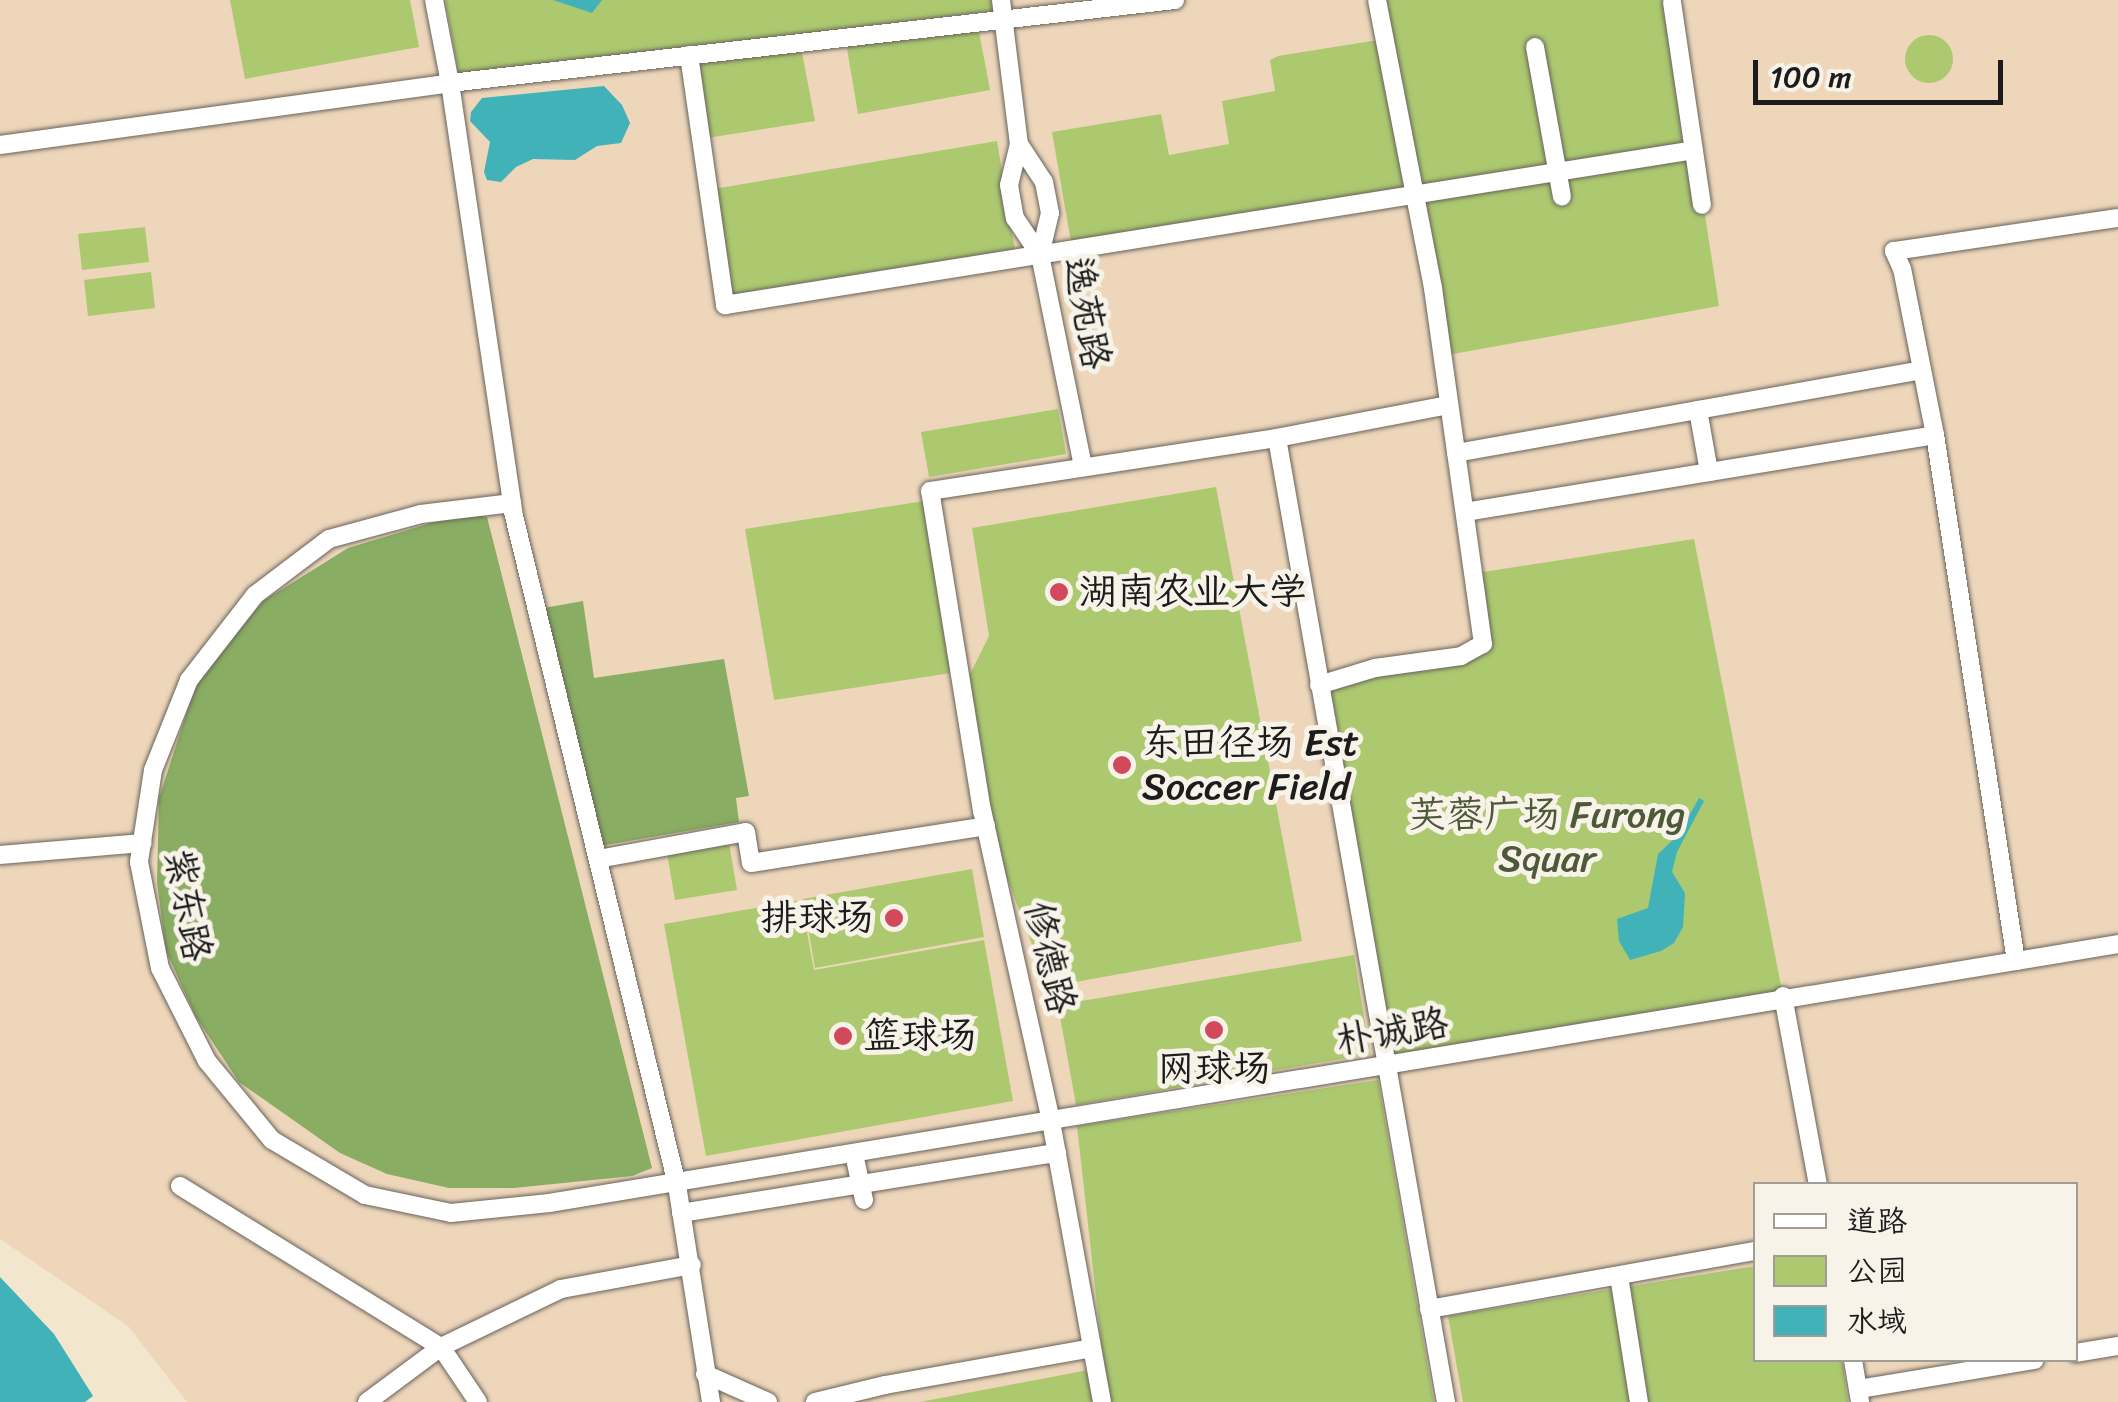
<!DOCTYPE html>
<meta charset="utf-8">
<style>
body{margin:0}
#map{position:relative;width:2118px;height:1402px;overflow:hidden;background:#f2e6ce;font-family:Sriracha,"LXGW WenKai TC",sans-serif}
div>[style]{position:absolute}
[style*='--x']{left:calc(var(--x)*1px);top:calc(var(--y)*1px);width:calc(var(--w)*1px);rotate:calc(var(--a)*1deg)}
.built>*{inset:0;background:#eed6bb}
.green>*{inset:0;background:#acc970}
.round{border-radius:50%}
.forest>*{inset:0;background:#89ad62}
.water>*{inset:0;background:#41b2b8}
.roads{filter:drop-shadow(0 0 2px #67635a) drop-shadow(0 0 2px #67635a)}
.minor>*{height:18px;margin:-9px;padding:0 9px;transform-origin:9px;border-radius:9px;background:#fff}
.dots>*{width:28px;height:28px;translate:-50% -50%;box-sizing:border-box;border:5px solid #f7f3e8;border-radius:50%}
span{translate:-50% -50%;white-space:nowrap;text-align:center;line-height:1.15;-webkit-text-stroke:10px #f7f3e8;paint-order:stroke}
.street-label{font-size:38px;color:#1c1c1c}
.poi-label{font-size:38px;color:#1c1c1c}
.left{translate:0 -50%;text-align:left}
.right{translate:-100% -50%;text-align:right}
.park-label{font-size:38px;color:#4e5939}
.legend{position:absolute;left:1753px;top:1182px;width:325px;height:180px;box-sizing:border-box;background:#f7f3e8;border:2px solid #9f9d96;margin:0;padding:12px 18px;list-style:none;font-size:30px;color:#1c1c1c}
.legend li{display:flex;align-items:center;gap:20px;height:50px}
.legend b{width:50px;border:2px solid #9f9d96}
.scale{position:absolute;left:1753px;top:60px;width:250px;height:45px;box-sizing:border-box;border:5px solid #1c1c1c;border-top:0;padding-left:12px;font-size:30px;line-height:35px;white-space:nowrap;color:#1c1c1c;-webkit-text-stroke:8px #f7f3e8;paint-order:stroke}
</style>
<div id="map">
<div class="built">
<i style="clip-path:polygon(evenodd,0 0,2118px 0,2118px 1402px,187px 1402px,128px 1326px,0 1239px,0 0,1756px 1184px,2076px 1184px,2076px 1360px,1756px 1360px,1756px 1184px)"></i>
</div>
<div class="green">
<i style="clip-path:polygon(230px 0,410px 0,419px 47px,245px 79px)"></i>
<i style="clip-path:polygon(445px 0,991px 0,993px 11px,459px 75px)"></i>
<i style="clip-path:polygon(1377px 0,1672px 0,1719px 306px,1442px 356px,1413px 197px,1072px 248px,1052px 132px,1161px 114px,1169px 155px,1229px 144px,1222px 101px,1275px 91px,1270px 60px,1278px 56px,1384px 39px)"></i>
<i style="clip-path:polygon(977px 21px,990px 90px,858px 114px,845px 37px)"></i>
<i class="round" style="left:1905px;top:35px;width:48px;height:48px"></i>
<i style="clip-path:polygon(800px 42px,815px 121px,701px 139px,689px 55px)"></i>
<i style="clip-path:polygon(997px 141px,1016px 256px,725px 305px,708px 190px)"></i>
<i style="clip-path:polygon(145px 227px,149px 262px,82px 270px,78px 234px)"></i>
<i style="clip-path:polygon(151px 272px,155px 308px,88px 316px,84px 280px)"></i>
<i style="clip-path:polygon(1058px 409px,1066px 454px,929px 477px,921px 432px)"></i>
<i style="clip-path:polygon(1216px 487px,1302px 941px,1048px 987px,982px 811px,962px 690px,989px 636px,972px 528px)"></i>
<i style="clip-path:polygon(924px 501px,951px 673px,774px 700px,745px 529px)"></i>
<i style="clip-path:polygon(1694px 539px,1783px 996px,1386px 1067px,1345px 831px,1339px 732px,1329px 689px,1408px 658px,1491px 647px,1477px 573px)"></i>
<i style="clip-path:polygon(729px 843px,737px 890px,675px 900px,667px 853px)"></i>
<i style="clip-path:polygon(972px 869px,984px 937px,815px 968px,803px 899px)"></i>
<i style="clip-path:polygon(801px 900px,814px 970px,984px 940px,1013px 1101px,706px 1156px,664px 924px)"></i>
<i style="clip-path:polygon(1354px 955px,1370px 1054px,1076px 1105px,1058px 1005px)"></i>
<i style="clip-path:polygon(1378px 1080px,1434px 1402px,920px 1402px,1104px 1367px,1077px 1126px)"></i>
<i style="clip-path:polygon(1755px 1266px,1756px 1360px,1842px 1360px,1848px 1402px,1463px 1402px,1448px 1316px)"></i>
</div>
<div class="forest">
<i style="clip-path:polygon(476px 515px,487px 517px,652px 1168px,632px 1176px,514px 1188px,449px 1188px,387px 1174px,340px 1153px,239px 1082px,196px 1017px,166px 951px,157px 882px,159px 798px,197px 681px,263px 601px,348px 548px,431px 523px)"></i>
<i style="clip-path:polygon(583px 601px,594px 678px,724px 659px,749px 796px,736px 798px,739px 822px,600px 846px,538px 609px)"></i>
</div>
<div class="water">
<i style="clip-path:polygon(553px 0,602px 0,592px 13px)"></i>
<i style="clip-path:polygon(604px 86px,622px 105px,630px 123px,621px 143px,597px 146px,575px 160px,533px 159px,516px 167px,501px 182px,487px 180px,484px 172px,490px 142px,470px 121px,471px 112px,482px 98px)"></i>
<i style="clip-path:polygon(1699px 798px,1704px 801px,1677px 852px,1672px 872px,1685px 893px,1683px 927px,1674px 943px,1661px 951px,1630px 960px,1619px 941px,1617px 919px,1648px 908px,1658px 854px,1678px 835px)"></i>
<i style="clip-path:polygon(0 1277px,54px 1334px,93px 1396px,85px 1402px,0 1402px)"></i>
</div>
<div class="roads">
<div class="minor">
<i style="--x:434;--y:0;--w:85;--a:79.1"></i>
<i style="--x:450;--y:83;--w:434;--a:81.6"></i>
<i style="--x:513;--y:512;--w:693;--a:76.3"></i>
<i style="--x:677;--y:1185;--w:220;--a:81.1"></i>
<i style="--x:1001;--y:0;--w:145;--a:82.9"></i>
<i style="--x:1019;--y:144;--w:45;--a:56.7"></i>
<i style="--x:1044;--y:182;--w:32;--a:79"></i>
<i style="--x:1050;--y:213;--w:43;--a:103.4"></i>
<i style="--x:1040;--y:255;--w:215;--a:78.5"></i>
<i style="--x:1672;--y:2;--w:205;--a:81.6"></i>
<i style="--x:1535;--y:47;--w:152;--a:79.8"></i>
<i style="--x:689;--y:55;--w:253;--a:81.8"></i>
<i style="--x:725;--y:305;--w:981;--a:-9.09"></i>
<i style="--x:1019;--y:144;--w:42;--a:103.7"></i>
<i style="--x:1009;--y:185;--w:34;--a:80"></i>
<i style="--x:1015;--y:218;--w:45;--a:56"></i>
<i style="--x:0;--y:145;--w:454;--a:-7.8"></i>
<i style="--x:450;--y:83;--w:730;--a:-6.53"></i>
<i style="--x:1698;--y:410;--w:63;--a:79.9"></i>
<i style="--x:1277;--y:438;--w:979;--a:80.06"></i>
<i style="--x:1456;--y:453;--w:473;--a:-10.1"></i>
<i style="--x:512;--y:503;--w:92;--a:173.1"></i>
<i style="--x:421;--y:514;--w:95;--a:164.8"></i>
<i style="--x:329;--y:539;--w:93;--a:142.9"></i>
<i style="--x:255;--y:595;--w:108;--a:127.8"></i>
<i style="--x:189;--y:680;--w:97;--a:111.8"></i>
<i style="--x:153;--y:770;--w:93;--a:98.7"></i>
<i style="--x:139;--y:862;--w:108;--a:78.8"></i>
<i style="--x:160;--y:968;--w:104;--a:63.2"></i>
<i style="--x:207;--y:1061;--w:102;--a:50.6"></i>
<i style="--x:272;--y:1140;--w:108;--a:30.6"></i>
<i style="--x:365;--y:1195;--w:88;--a:11.8"></i>
<i style="--x:451;--y:1213;--w:99;--a:-5.8"></i>
<i style="--x:549;--y:1203;--w:1590;--a:-9.37"></i>
<i style="--x:1465;--y:512;--w:476;--a:-9.3"></i>
<i style="--x:1319;--y:685;--w:59;--a:-16.9"></i>
<i style="--x:1375;--y:668;--w:87;--a:-7.9"></i>
<i style="--x:1461;--y:656;--w:25;--a:-29"></i>
<i style="--x:1483;--y:644;--w:359;--a:-98"></i>
<i style="--x:1433;--y:288;--w:293;--a:-101"></i>
<i style="--x:0;--y:855;--w:143;--a:-4.8"></i>
<i style="--x:598;--y:859;--w:150;--a:-10.3"></i>
<i style="--x:746;--y:832;--w:31;--a:81"></i>
<i style="--x:751;--y:863;--w:238;--a:-8.9"></i>
<i style="--x:2016;--y:961;--w:532;--a:-98.75"></i>
<i style="--x:1935;--y:435;--w:169;--a:-101.2"></i>
<i style="--x:1902;--y:269;--w:20;--a:-114"></i>
<i style="--x:1894;--y:251;--w:226;--a:-8.4"></i>
<i style="--x:1783;--y:996;--w:191;--a:79.5"></i>
<i style="--x:854;--y:1154;--w:47;--a:77.7"></i>
<i style="--x:180;--y:1186;--w:307;--a:31.7"></i>
<i style="--x:441;--y:1347;--w:66;--a:56.1"></i>
<i style="--x:681;--y:1213;--w:381;--a:-9.1"></i>
<i style="--x:1619;--y:1276;--w:128;--a:81"></i>
<i style="--x:1429;--y:1309;--w:332;--a:-10.1"></i>
<i style="--x:2076;--y:1353;--w:43;--a:-9.5"></i>
<i style="--x:1853;--y:1360;--w:43;--a:80.5"></i>
<i style="--x:705;--y:1374;--w:69;--a:24"></i>
<i style="--x:1859;--y:1389;--w:178;--a:-9.4"></i>
<i style="--x:367;--y:1402;--w:92;--a:-36.6"></i>
<i style="--x:441;--y:1347;--w:133;--a:-25.8"></i>
<i style="--x:561;--y:1289;--w:133;--a:-10.4"></i>
<i style="--x:815;--y:1402;--w:72;--a:-13.7"></i>
<i style="--x:885;--y:1385;--w:210;--a:-10.1"></i>
<i style="--x:1102;--y:1402;--w:286;--a:-100.3"></i>
<i style="--x:1051;--y:1121;--w:318;--a:-102.5"></i>
<i style="--x:982;--y:811;--w:324;--a:-99.2"></i>
<i style="--x:930;--y:491;--w:351;--a:-8.7"></i>
<i style="--x:1277;--y:438;--w:174;--a:-10.9"></i>
</div>
</div>
<div class="dots">
<i style="left:1059px;top:592px;background:#d1495b"></i>
<i style="left:1122px;top:765px;background:#d1495b"></i>
<i style="left:894px;top:918px;background:#d1495b"></i>
<i style="left:1214px;top:1030px;background:#d1495b"></i>
<i style="left:843px;top:1036px;background:#d1495b"></i>
</div>
<div class="street-label">
<span style="left:1087px;top:313px;rotate:80deg">逸苑路</span>
<span style="left:188px;top:905px;rotate:80deg">紫东路</span>
<span style="left:1050px;top:958px;rotate:77deg">修德路</span>
<span style="left:1392px;top:1032px;rotate:-10deg">朴诚路</span>
</div>
<div class="poi-label">
<span class="left" style="left:1079px;top:592px">湖南农业大学</span>
<span class="left" style="left:1142px;top:765px">东田径场 Est<br>Soccer Field</span>
<span class="right" style="left:874px;top:918px">排球场</span>
<span class="left" style="left:863px;top:1036px">篮球场</span>
<span style="left:1214px;top:1069px">网球场</span>
</div>
<div class="park-label">
<span style="left:1547px;top:837px">芙蓉广场 Furong<br>Squar</span>
</div>
<ul class="legend">
<li><b style="height:12px;background:#fff"></b>道路</li>
<li><b style="height:28px;background:#acc970"></b>公园</li>
<li><b style="height:28px;background:#41b2b8"></b>水域</li>
</ul>
<div class="scale">100 m</div>
</div>
